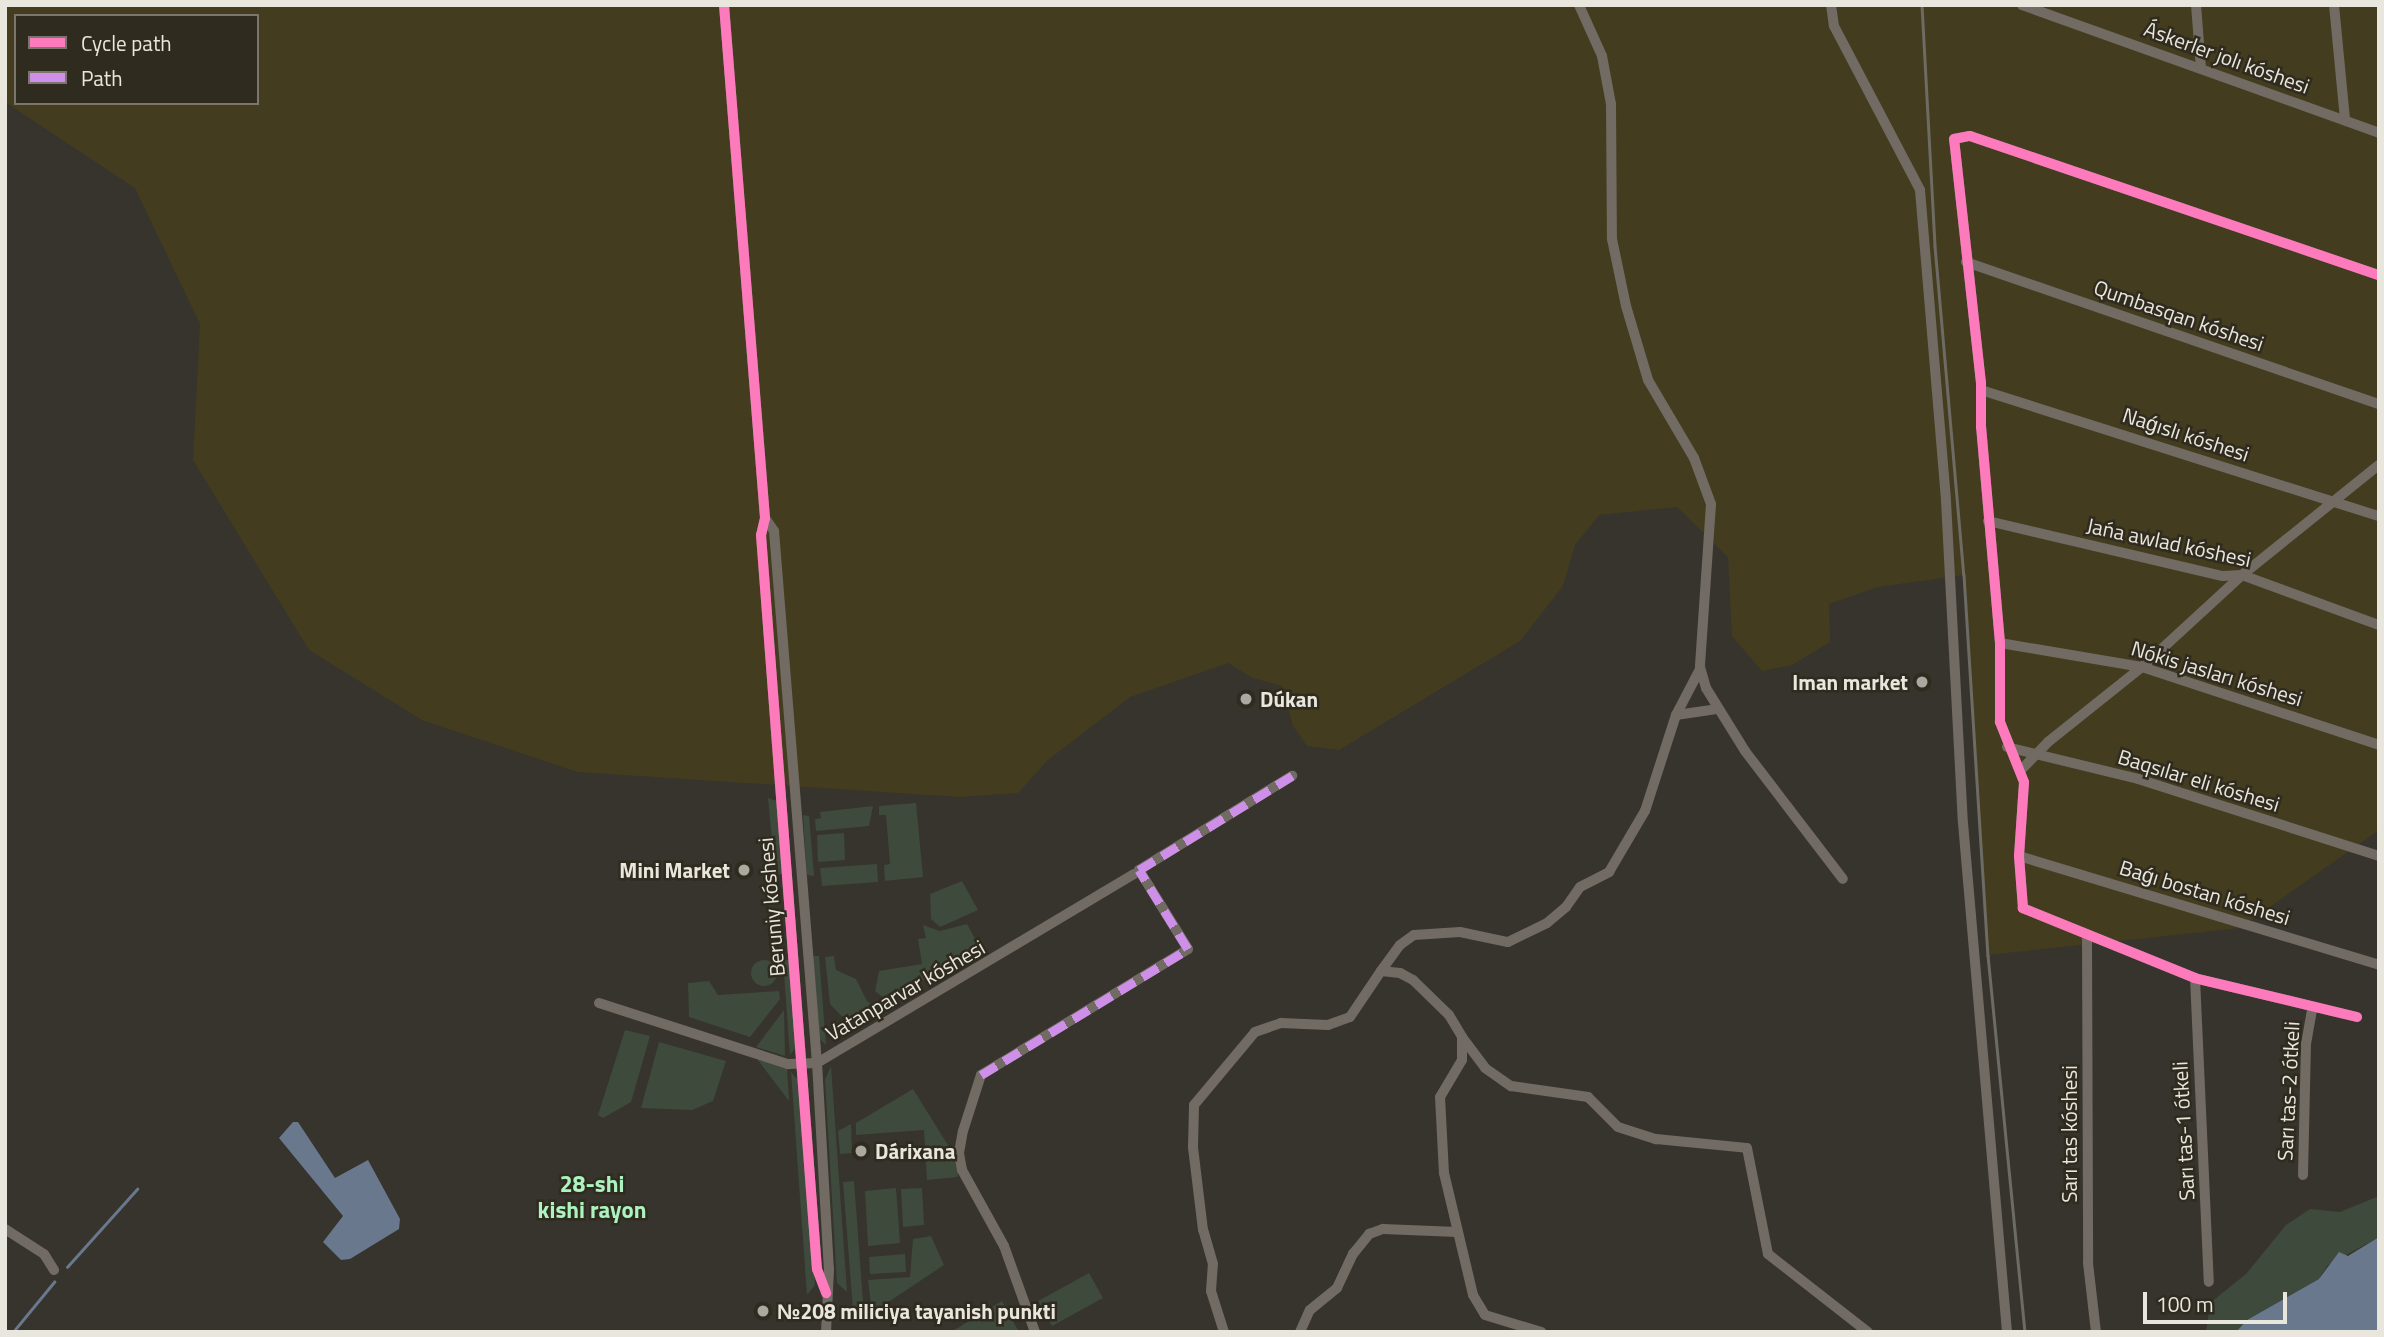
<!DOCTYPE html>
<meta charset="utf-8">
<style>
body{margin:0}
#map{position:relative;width:2384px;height:1337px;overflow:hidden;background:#36342d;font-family:"Titillium Web",sans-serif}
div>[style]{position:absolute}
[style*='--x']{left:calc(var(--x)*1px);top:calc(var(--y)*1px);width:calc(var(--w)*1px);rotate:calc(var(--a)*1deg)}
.green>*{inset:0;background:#3e4a3c}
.round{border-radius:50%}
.sand>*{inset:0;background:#433c1f}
.water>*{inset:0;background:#69788d}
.stream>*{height:2.5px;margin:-1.25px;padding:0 1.25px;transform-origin:1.25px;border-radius:1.25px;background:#69788d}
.street>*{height:10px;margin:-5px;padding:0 5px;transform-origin:5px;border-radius:5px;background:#716b63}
.rail>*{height:2.5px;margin:-1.25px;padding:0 1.25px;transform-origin:1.25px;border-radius:1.25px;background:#6d6b64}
.quiet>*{height:9px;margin-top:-4.5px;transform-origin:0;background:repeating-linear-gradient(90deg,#ce8fe9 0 18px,transparent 0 27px)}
.cycleway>*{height:10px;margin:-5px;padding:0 5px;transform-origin:5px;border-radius:5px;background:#fd7abc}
.dots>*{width:19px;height:19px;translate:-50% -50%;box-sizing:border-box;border:4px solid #302b1f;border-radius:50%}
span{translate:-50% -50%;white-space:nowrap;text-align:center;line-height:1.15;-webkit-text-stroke:5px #302b1f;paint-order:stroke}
.street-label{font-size:21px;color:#e9e6de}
.poi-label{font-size:21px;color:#e9e6de;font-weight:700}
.right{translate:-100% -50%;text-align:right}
.left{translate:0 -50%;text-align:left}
.neighbourhood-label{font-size:23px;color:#acf3c0;font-weight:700}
.frame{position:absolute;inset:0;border:7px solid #e9e6de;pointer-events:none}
.legend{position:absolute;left:14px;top:14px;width:245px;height:91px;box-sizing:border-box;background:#302b1f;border:2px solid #7a766b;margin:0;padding:9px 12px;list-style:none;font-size:21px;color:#e9e6de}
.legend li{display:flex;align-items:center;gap:14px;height:35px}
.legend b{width:35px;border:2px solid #7a766b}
.scale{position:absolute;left:2143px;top:1292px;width:144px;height:32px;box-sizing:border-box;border:4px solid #e9e6de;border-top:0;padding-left:9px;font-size:21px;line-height:24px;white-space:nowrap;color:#e9e6de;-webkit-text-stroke:5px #302b1f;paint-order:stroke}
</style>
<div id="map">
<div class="green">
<i style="clip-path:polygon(768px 798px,777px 801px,786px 875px,775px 873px)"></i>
<i style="clip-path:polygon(916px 803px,923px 877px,885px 881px,884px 865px,890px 864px,886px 815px,879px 815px,879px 806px)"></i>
<i style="clip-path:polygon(873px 806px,869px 826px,816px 831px,815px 819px,821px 818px,820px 812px)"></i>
<i style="clip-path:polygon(803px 815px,809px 816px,814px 876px,807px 875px)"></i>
<i style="clip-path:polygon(844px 833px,845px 860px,818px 862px,817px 835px)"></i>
<i style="clip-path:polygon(877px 864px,878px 882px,822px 886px,820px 868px)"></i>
<i style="clip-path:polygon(962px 881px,978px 910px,940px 927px,931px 919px,930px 894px)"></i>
<i style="clip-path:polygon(967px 924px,979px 946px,889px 1002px,875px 991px,879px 971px,922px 964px,918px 939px,926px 938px,923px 925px,940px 931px)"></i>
<i style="clip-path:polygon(813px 956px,819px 956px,826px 1045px,819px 1038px)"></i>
<i style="clip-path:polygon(834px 956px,836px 970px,856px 979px,867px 1001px,880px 1011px,853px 1028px,830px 1004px,825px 957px)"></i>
<i class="round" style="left:751px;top:960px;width:26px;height:26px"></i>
<i style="clip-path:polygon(783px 960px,790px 960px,798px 1045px,790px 1055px)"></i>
<i style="clip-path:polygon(709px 981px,718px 995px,779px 991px,780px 999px,750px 1037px,689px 1017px,688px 983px)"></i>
<i style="clip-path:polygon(784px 1010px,785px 1056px,756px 1047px)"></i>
<i style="clip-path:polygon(625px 1030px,650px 1036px,631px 1102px,603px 1118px,598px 1115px)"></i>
<i style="clip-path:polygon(659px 1042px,726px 1061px,713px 1101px,692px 1110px,641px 1108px)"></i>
<i style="clip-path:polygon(757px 1059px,787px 1069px,789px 1101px)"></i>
<i style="clip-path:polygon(831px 1066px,847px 1292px,837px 1283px,825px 1080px)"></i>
<i style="clip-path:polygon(791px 1072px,802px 1085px,815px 1285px,807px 1295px)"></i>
<i style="clip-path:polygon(913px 1089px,961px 1166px,957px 1177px,927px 1180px,924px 1130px,856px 1135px,856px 1123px)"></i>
<i style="clip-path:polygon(851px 1124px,852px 1153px,840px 1154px,838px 1131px)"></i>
<i style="clip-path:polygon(854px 1181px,864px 1315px,854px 1322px,843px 1182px)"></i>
<i style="clip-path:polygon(896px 1188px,900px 1243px,868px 1246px,865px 1191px)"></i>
<i style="clip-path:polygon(922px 1188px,924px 1225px,903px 1227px,901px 1189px)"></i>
<i style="clip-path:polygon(2379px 1196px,2379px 1237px,2328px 1265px,2319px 1279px,2247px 1320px,2236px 1332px,2206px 1332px,2210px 1303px,2246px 1274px,2286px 1225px,2310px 1209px,2340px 1212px)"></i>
<i style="clip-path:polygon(931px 1236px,944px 1265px,872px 1313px,868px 1280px,910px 1277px,913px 1239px)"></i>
<i style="clip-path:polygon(905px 1254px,906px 1272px,870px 1274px,869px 1257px)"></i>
<i style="clip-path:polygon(1089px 1273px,1103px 1298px,1052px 1326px,1038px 1301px)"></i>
<i style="clip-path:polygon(1002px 1301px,1019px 1332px,951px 1332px)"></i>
</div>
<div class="sand">
<i style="clip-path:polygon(evenodd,5px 5px,2379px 5px,2379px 830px,2240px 928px,1988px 955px,1964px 575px,1878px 587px,1829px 604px,1830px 642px,1792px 665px,1762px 671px,1732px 636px,1728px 557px,1677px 507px,1599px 515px,1575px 545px,1563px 586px,1520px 641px,1339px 750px,1307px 746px,1293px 726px,1282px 686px,1253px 678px,1228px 663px,1130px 697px,1048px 760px,1018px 793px,959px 797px,578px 772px,422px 720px,309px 650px,193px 460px,200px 324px,135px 188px,5px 102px,5px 5px,16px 16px,257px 16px,257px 103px,16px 103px,16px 16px)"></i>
</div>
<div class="water">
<i style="clip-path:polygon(293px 1122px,298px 1122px,335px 1178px,368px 1160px,400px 1219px,399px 1229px,350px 1259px,341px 1260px,323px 1242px,343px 1216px,279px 1138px)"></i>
<i style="clip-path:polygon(2379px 1237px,2379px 1332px,2236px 1332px,2247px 1320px,2319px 1279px,2339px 1252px,2348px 1256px)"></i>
</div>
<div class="stream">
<i style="--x:67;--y:1267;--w:105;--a:-48.1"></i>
<i style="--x:13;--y:1332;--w:65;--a:-50.6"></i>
</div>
<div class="street">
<i style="--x:724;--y:5;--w:515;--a:85.43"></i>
<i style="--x:765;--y:518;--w:17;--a:103"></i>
<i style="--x:761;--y:535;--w:736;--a:85.64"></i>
<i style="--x:817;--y:1269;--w:26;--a:69"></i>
<i style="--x:1579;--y:5;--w:56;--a:65.7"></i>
<i style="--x:1602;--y:56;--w:49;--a:79.4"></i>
<i style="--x:1611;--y:104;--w:135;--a:89.6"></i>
<i style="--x:1612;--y:239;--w:68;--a:78.2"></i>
<i style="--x:1626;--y:306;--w:77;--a:73.4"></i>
<i style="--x:1648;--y:380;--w:91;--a:59.5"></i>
<i style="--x:1694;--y:458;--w:49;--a:69.7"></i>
<i style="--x:1711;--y:504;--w:163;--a:93.9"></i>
<i style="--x:1700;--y:667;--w:22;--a:74"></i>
<i style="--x:1706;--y:688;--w:74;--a:58.2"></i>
<i style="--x:1745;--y:751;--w:161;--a:52.6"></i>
<i style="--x:1831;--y:5;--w:21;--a:82"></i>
<i style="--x:1834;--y:26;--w:185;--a:62.3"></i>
<i style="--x:1920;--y:190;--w:312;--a:85.2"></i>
<i style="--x:1946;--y:501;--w:322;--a:87"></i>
<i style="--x:1963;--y:823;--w:511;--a:85.06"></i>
<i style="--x:2022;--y:5;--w:379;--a:19.7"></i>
<i style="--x:2196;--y:5;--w:63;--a:85.5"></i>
<i style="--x:2334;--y:5;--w:116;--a:84.5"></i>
<i style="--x:1966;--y:262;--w:437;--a:19"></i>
<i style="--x:1981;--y:390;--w:417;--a:17.6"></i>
<i style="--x:765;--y:518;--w:16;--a:55"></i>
<i style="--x:774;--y:531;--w:534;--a:85.38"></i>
<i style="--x:817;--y:1063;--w:206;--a:86.7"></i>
<i style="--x:829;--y:1269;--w:63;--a:92.7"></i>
<i style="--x:1988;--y:521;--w:241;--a:13.2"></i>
<i style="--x:2223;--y:576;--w:19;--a:-3"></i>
<i style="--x:2242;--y:575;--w:146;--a:20.1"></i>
<i style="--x:2000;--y:643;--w:144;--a:9.6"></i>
<i style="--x:2142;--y:667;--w:250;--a:18.2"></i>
<i style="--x:1676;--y:715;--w:41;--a:-8.3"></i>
<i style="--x:2007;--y:747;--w:135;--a:13.7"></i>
<i style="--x:2138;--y:779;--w:253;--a:17.7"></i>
<i style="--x:2021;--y:770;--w:39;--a:-46"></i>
<i style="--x:2048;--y:742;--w:120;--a:-38.6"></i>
<i style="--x:2142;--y:667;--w:136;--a:-42.6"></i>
<i style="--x:2242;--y:575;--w:176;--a:-38.8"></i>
<i style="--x:2019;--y:856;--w:376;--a:16.8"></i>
<i style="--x:2087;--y:935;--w:328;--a:89.8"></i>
<i style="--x:2088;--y:1263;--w:69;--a:83.4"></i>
<i style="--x:1381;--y:971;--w:32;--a:-54"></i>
<i style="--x:1400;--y:945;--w:17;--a:-36"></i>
<i style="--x:1414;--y:935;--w:46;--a:-3.7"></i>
<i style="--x:1460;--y:932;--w:49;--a:11.8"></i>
<i style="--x:1508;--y:942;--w:43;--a:-26"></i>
<i style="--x:1547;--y:923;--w:25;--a:-40"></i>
<i style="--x:1566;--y:907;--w:24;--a:-55"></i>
<i style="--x:1580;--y:887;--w:33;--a:-27"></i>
<i style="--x:1609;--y:872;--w:71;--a:-59.5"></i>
<i style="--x:1645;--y:811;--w:101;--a:-72.1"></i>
<i style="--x:1676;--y:715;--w:52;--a:-62.4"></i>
<i style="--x:2195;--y:978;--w:304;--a:87.4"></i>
<i style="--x:599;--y:1003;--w:199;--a:17.9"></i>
<i style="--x:788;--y:1064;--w:29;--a:-2"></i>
<i style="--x:817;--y:1063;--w:369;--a:-30.8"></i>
<i style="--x:2357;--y:1017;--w:167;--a:-166.5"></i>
<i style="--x:2195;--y:978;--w:186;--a:-157.9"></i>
<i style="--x:2023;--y:908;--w:52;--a:-94.4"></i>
<i style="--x:2019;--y:856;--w:74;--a:-86.1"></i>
<i style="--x:2024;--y:782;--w:65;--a:-111.8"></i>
<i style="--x:2000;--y:722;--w:79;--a:-90"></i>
<i style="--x:2000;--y:643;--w:217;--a:-95"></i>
<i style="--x:1981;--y:427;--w:44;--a:-90"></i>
<i style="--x:1981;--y:383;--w:245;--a:-96.3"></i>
<i style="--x:1954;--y:139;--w:16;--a:-11"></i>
<i style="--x:1970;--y:136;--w:432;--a:18.8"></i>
<i style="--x:1462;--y:1037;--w:39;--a:53"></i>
<i style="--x:1485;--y:1068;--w:32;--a:35"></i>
<i style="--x:1511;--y:1086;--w:78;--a:8.1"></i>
<i style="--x:1588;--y:1097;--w:42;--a:45"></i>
<i style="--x:1618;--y:1127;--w:40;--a:18"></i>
<i style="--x:1656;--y:1139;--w:91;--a:5.6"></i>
<i style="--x:1747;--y:1148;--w:108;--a:78.8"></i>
<i style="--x:1768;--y:1254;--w:127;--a:38"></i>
<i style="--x:2303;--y:1175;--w:131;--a:-88.7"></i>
<i style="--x:2306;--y:1044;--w:36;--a:-80"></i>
<i style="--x:5;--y:1229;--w:46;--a:32.7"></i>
<i style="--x:44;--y:1254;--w:19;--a:58"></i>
<i style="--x:1035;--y:1332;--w:91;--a:-109.8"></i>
<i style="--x:1004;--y:1246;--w:87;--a:-118.9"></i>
<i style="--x:962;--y:1170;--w:17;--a:-100"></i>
<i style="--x:959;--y:1153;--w:22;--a:-80"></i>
<i style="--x:963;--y:1131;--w:59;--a:-72.2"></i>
<i style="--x:981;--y:1075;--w:242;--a:-31.3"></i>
<i style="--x:1188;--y:949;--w:93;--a:-121.8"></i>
<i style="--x:1139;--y:870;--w:180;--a:-31.6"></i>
<i style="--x:1224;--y:1332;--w:43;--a:-107.6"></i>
<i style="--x:1211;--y:1291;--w:27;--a:-86"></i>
<i style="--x:1213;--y:1264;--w:35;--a:-106"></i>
<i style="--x:1203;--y:1230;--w:84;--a:-96.9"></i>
<i style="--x:1193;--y:1147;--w:42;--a:-88.6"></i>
<i style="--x:1194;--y:1105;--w:95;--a:-50.1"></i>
<i style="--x:1255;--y:1032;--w:28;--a:-19"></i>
<i style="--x:1281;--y:1023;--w:47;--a:2.4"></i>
<i style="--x:1328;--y:1025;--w:23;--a:-20"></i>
<i style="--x:1350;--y:1017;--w:55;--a:-56"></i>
<i style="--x:1381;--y:971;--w:19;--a:6"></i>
<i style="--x:1400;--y:973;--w:15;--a:28"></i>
<i style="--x:1413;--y:980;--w:50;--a:44.2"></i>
<i style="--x:1449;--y:1015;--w:26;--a:59"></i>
<i style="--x:1462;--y:1037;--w:23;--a:90"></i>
<i style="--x:1462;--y:1060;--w:43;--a:120.7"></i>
<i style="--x:1440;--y:1097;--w:76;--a:87"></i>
<i style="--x:1444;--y:1173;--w:125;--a:76.6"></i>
<i style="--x:1473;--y:1295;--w:23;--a:59"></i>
<i style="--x:1485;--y:1315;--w:59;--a:16.9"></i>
<i style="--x:1300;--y:1332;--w:24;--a:-66"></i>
<i style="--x:1310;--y:1310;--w:35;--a:-39"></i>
<i style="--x:1337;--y:1288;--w:38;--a:-65"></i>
<i style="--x:1353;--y:1254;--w:26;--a:-51"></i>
<i style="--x:1369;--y:1234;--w:15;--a:-20"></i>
<i style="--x:1383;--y:1229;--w:74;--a:2.3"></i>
</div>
<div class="rail">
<i style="--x:1922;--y:5;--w:241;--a:86.9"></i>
<i style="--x:1935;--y:246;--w:330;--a:85"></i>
<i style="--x:1964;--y:575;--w:381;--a:86.4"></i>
<i style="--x:1988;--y:955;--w:379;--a:84.4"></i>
</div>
<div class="quiet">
<i style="--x:981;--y:1075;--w:242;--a:-31.3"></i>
<i style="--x:1188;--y:949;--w:93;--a:-121.8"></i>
<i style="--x:1139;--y:870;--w:180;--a:-31.6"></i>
</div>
<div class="cycleway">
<i style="--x:724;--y:5;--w:515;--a:85.43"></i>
<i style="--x:765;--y:518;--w:17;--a:103"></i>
<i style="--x:761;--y:535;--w:736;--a:85.64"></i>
<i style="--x:817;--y:1269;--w:26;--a:69"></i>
<i style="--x:2357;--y:1017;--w:167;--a:-166.5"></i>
<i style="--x:2195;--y:978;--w:186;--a:-157.9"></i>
<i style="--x:2023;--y:908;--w:52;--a:-94.4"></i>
<i style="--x:2019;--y:856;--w:74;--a:-86.1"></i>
<i style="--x:2024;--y:782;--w:65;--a:-111.8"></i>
<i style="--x:2000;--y:722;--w:79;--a:-90"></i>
<i style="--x:2000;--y:643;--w:217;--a:-95"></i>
<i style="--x:1981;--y:427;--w:44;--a:-90"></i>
<i style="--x:1981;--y:383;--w:245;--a:-96.3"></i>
<i style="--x:1954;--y:139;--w:16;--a:-11"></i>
<i style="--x:1970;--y:136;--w:432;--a:18.8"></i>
</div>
<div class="dots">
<i style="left:1922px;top:682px;background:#aaa8a0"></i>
<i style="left:1246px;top:699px;background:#aaa8a0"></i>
<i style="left:744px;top:870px;background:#aaa8a0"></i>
<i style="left:861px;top:1151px;background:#aaa8a0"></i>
<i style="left:763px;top:1311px;background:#aaa8a0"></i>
</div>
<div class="street-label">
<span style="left:2227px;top:57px;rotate:20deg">Áskerler jolı kóshesi</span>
<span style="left:2179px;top:315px;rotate:19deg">Qumbasqan kóshesi</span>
<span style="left:2186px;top:434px;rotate:18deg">Naǵıslı kóshesi</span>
<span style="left:2169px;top:542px;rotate:12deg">Jańa awlad kóshesi</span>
<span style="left:2217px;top:673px;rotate:17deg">Nókis jasları kóshesi</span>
<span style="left:2199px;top:780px;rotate:17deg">Baqsılar eli kóshesi</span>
<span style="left:2205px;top:892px;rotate:17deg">Baǵı bostan kóshesi</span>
<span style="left:771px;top:907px;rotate:-95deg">Beruniy kóshesi</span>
<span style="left:905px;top:990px;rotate:-30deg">Vatanparvar kóshesi</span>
<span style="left:2288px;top:1091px;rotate:-87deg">Sarı tas-2 ótkeli</span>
<span style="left:2183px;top:1131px;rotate:-93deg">Sarı tas-1 ótkeli</span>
<span style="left:2069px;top:1134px;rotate:-90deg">Sarı tas kóshesi</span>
</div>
<div class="poi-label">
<span class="right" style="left:1908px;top:682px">Iman market</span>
<span class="left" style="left:1260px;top:699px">Dúkan</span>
<span class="right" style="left:730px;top:870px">Mini Market</span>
<span class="left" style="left:875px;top:1151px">Dárixana</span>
<span class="left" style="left:777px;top:1311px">№208 miliciya tayanish punkti</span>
</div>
<div class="neighbourhood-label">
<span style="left:592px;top:1197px">28-shi<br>kishi rayon</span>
</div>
<div class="frame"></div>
<ul class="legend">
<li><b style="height:9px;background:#fd7abc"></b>Cycle path</li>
<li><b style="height:9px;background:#ce8fe9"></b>Path</li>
</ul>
<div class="scale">100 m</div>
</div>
